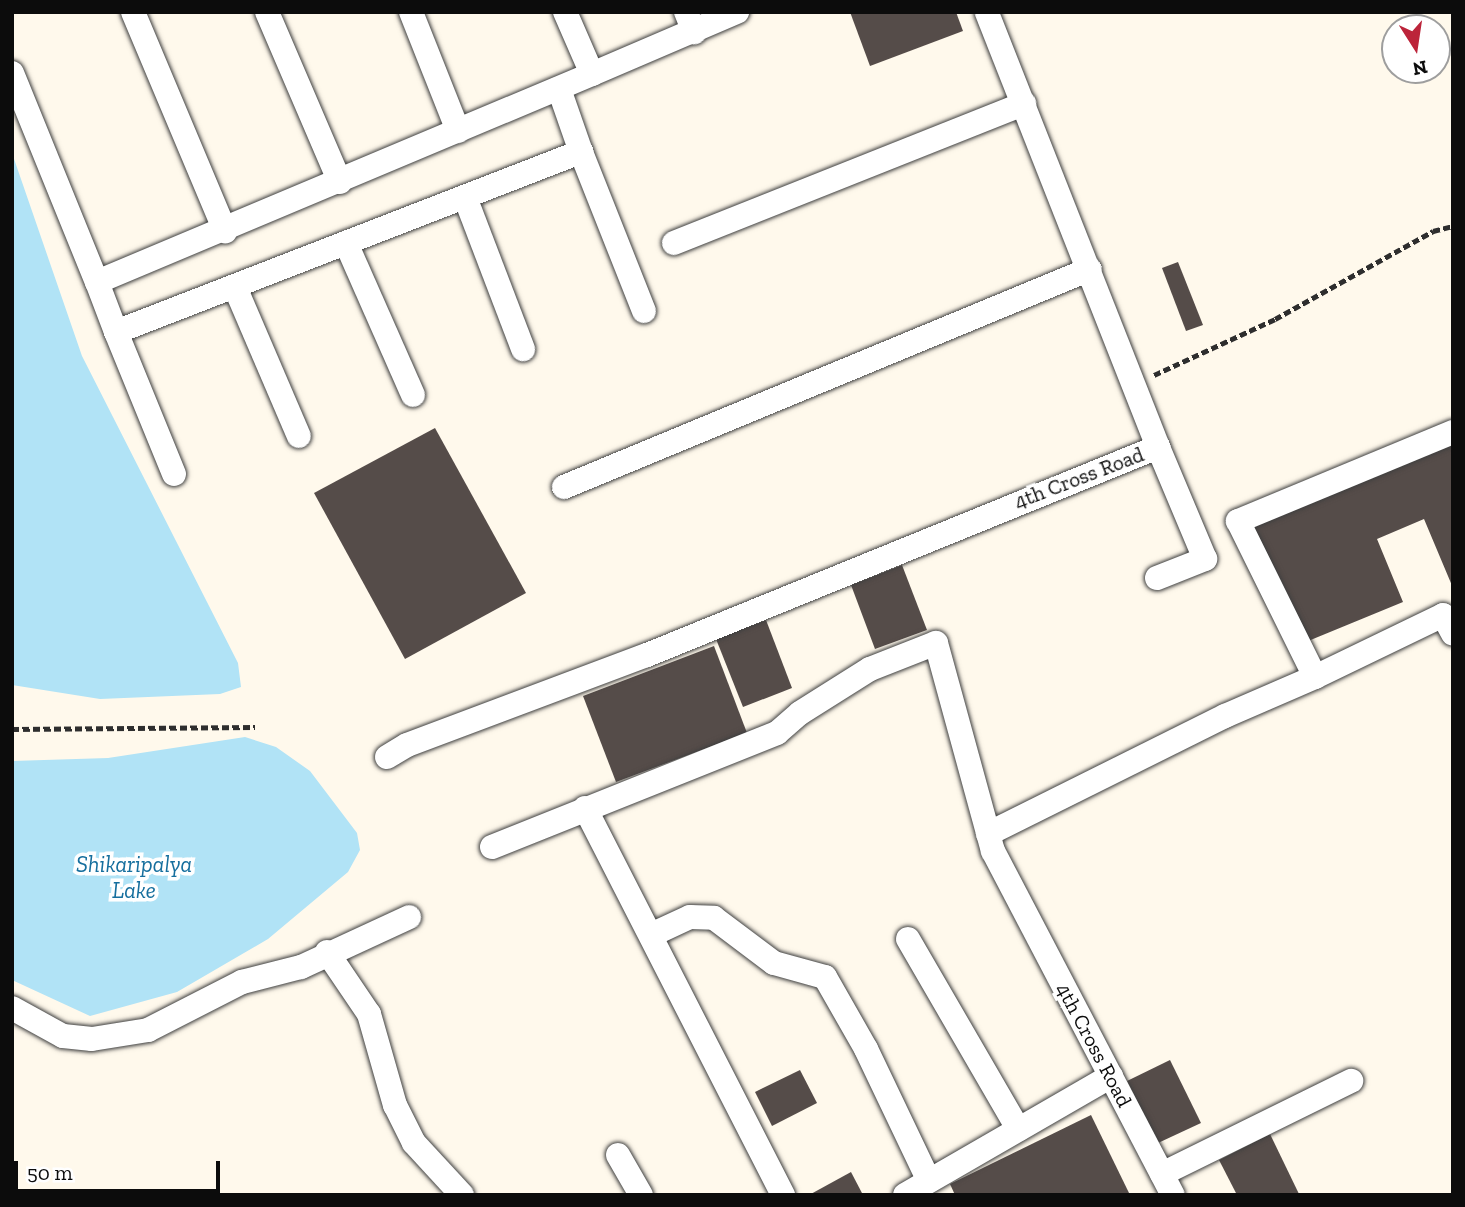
<!DOCTYPE html>
<style>
body{margin:0}
#map{position:relative;width:1465px;height:1207px;overflow:hidden;background:#fff9ec;font-family:"Zilla Slab",serif}
div>[style]{position:absolute}
[style*='--x']{left:calc(var(--x)*1px);top:calc(var(--y)*1px);width:calc(var(--w)*1px);rotate:calc(var(--a)*1deg)}
.water>*{inset:0;background:#b1e3f6}
.building>*{inset:0;background:#554c49}
.path>*{height:4.5px;margin-top:-2.25px;transform-origin:0;background:repeating-linear-gradient(90deg,#2e2e2e 0 7px,transparent 0 10.5px)}
.roads{filter:drop-shadow(0 0 2px #3f3f3f) drop-shadow(0 0 2px #3f3f3f)}
.minor>*{height:24px;margin:-12px;padding:0 12px;transform-origin:12px;border-radius:12px;background:#fff}
span{translate:-50% -50%;white-space:nowrap;text-align:center;line-height:1.15;-webkit-text-stroke:7px #fff;paint-order:stroke}
.street-label{font-size:21px;color:#0c0c0c}
.water-label{font-size:23px;color:#166f9e;font-style:italic}
.frame{position:absolute;inset:0;border:14px solid #0c0c0c;pointer-events:none}
.north{position:absolute;left:1381px;top:14px;width:70px;height:70px;box-sizing:border-box;background:#fff;border:2px solid #9e9e9e;border-radius:50%;rotate:168deg;font-size:19px;font-weight:700;line-height:28px;text-align:center;color:#0c0c0c}
.north::after{content:'';display:block;margin:auto;width:24px;height:32px;background:#bc243a;clip-path:polygon(50% 0,100% 100%,50% 72%,0 100%)}
.scale{position:absolute;left:14px;top:1161px;width:206px;height:32px;box-sizing:border-box;border:4px solid #0c0c0c;border-top:0;padding-left:9px;font-size:21px;line-height:24px;white-space:nowrap;color:#0c0c0c;-webkit-text-stroke:5px #fff;paint-order:stroke}
</style>
<div id="map">
<div class="water">
<i style="clip-path:polygon(12px 153px,82px 356px,238px 663px,241px 687px,220px 694px,100px 699px,12px 685px)"></i>
<i style="clip-path:polygon(245px 737px,276px 747px,310px 771px,357px 833px,360px 850px,348px 872px,268px 939px,177px 992px,90px 1016px,12px 980px,12px 761px,108px 758px)"></i>
</div>
<div class="building">
<i style="clip-path:polygon(850px 12px,956px 12px,963px 31px,870px 66px)"></i>
<i style="clip-path:polygon(1178px 262px,1203px 325px,1186px 331px,1162px 268px)"></i>
<i style="clip-path:polygon(435px 428px,526px 593px,405px 659px,314px 493px)"></i>
<i style="clip-path:polygon(1453px 444px,1453px 588px,1424px 519px,1377px 539px,1403px 602px,1296px 646px,1242px 530px)"></i>
<i style="clip-path:polygon(902px 565px,927px 630px,875px 649px,851px 585px)"></i>
<i style="clip-path:polygon(766px 620px,792px 688px,743px 707px,716px 639px)"></i>
<i style="clip-path:polygon(714px 646px,747px 733px,616px 782px,583px 696px)"></i>
<i style="clip-path:polygon(1170px 1060px,1201px 1123px,1158px 1143px,1127px 1081px)"></i>
<i style="clip-path:polygon(800px 1070px,817px 1103px,772px 1126px,755px 1092px)"></i>
<i style="clip-path:polygon(1091px 1115px,1130px 1195px,955px 1195px,950px 1184px)"></i>
<i style="clip-path:polygon(1270px 1134px,1299px 1194px,1237px 1195px,1219px 1160px)"></i>
<i style="clip-path:polygon(851px 1172px,863px 1195px,809px 1195px)"></i>
</div>
<div class="path">
<i style="--x:1154;--y:375;--w:133;--a:-24.8"></i>
<i style="--x:1275;--y:319;--w:181;--a:-29.1"></i>
<i style="--x:1433;--y:231;--w:21;--a:-14"></i>
<i style="--x:12;--y:729;--w:243;--a:-0.5"></i>
</div>
<div class="roads">
<div class="minor">
<i style="--x:133;--y:12;--w:238;--a:67.2"></i>
<i style="--x:267;--y:12;--w:185;--a:66.8"></i>
<i style="--x:411;--y:12;--w:128;--a:68.4"></i>
<i style="--x:686;--y:12;--w:22;--a:68"></i>
<i style="--x:12;--y:73;--w:226;--a:67.9"></i>
<i style="--x:97;--y:282;--w:537;--a:-22.79"></i>
<i style="--x:592;--y:74;--w:68;--a:-113.5"></i>
<i style="--x:592;--y:74;--w:158;--a:-23.2"></i>
<i style="--x:581;--y:152;--w:171;--a:68.4"></i>
<i style="--x:465;--y:197;--w:163;--a:69.1"></i>
<i style="--x:346;--y:243;--w:166;--a:66.2"></i>
<i style="--x:674;--y:243;--w:377;--a:-21.7"></i>
<i style="--x:97;--y:282;--w:53;--a:69.2"></i>
<i style="--x:235;--y:287;--w:162;--a:66.8"></i>
<i style="--x:1453;--y:432;--w:233;--a:157.5"></i>
<i style="--x:1238;--y:521;--w:174;--a:63.7"></i>
<i style="--x:1315;--y:677;--w:142;--a:-25.8"></i>
<i style="--x:1443;--y:615;--w:21;--a:62"></i>
<i style="--x:174;--y:474;--w:153;--a:-112.2"></i>
<i style="--x:116;--y:332;--w:499;--a:-21.2"></i>
<i style="--x:581;--y:152;--w:67;--a:-109.2"></i>
<i style="--x:564;--y:487;--w:569;--a:-22.51"></i>
<i style="--x:1157;--y:578;--w:52;--a:-21.6"></i>
<i style="--x:1205;--y:559;--w:121;--a:-112.8"></i>
<i style="--x:387;--y:757;--w:23;--a:-31"></i>
<i style="--x:407;--y:745;--w:256;--a:-20.6"></i>
<i style="--x:647;--y:655;--w:552;--a:-22.15"></i>
<i style="--x:1158;--y:447;--w:467;--a:-111.5"></i>
<i style="--x:585;--y:808;--w:435;--a:62.9"></i>
<i style="--x:988;--y:834;--w:265;--a:-26.5"></i>
<i style="--x:1225;--y:716;--w:98;--a:-23.4"></i>
<i style="--x:492;--y:847;--w:307;--a:-21.8"></i>
<i style="--x:777;--y:733;--w:30;--a:-41"></i>
<i style="--x:800;--y:713;--w:83;--a:-32.2"></i>
<i style="--x:870;--y:669;--w:71;--a:-21.5"></i>
<i style="--x:936;--y:643;--w:216;--a:74.7"></i>
<i style="--x:993;--y:851;--w:388;--a:62.4"></i>
<i style="--x:651;--y:935;--w:43;--a:-24.8"></i>
<i style="--x:690;--y:917;--w:24;--a:2"></i>
<i style="--x:714;--y:918;--w:75;--a:36.9"></i>
<i style="--x:774;--y:963;--w:53;--a:15.4"></i>
<i style="--x:825;--y:977;--w:83;--a:60.3"></i>
<i style="--x:866;--y:1049;--w:146;--a:64.5"></i>
<i style="--x:908;--y:939;--w:220;--a:59.9"></i>
<i style="--x:327;--y:952;--w:75;--a:55.9"></i>
<i style="--x:369;--y:1014;--w:95;--a:74.1"></i>
<i style="--x:395;--y:1105;--w:42;--a:63.4"></i>
<i style="--x:414;--y:1143;--w:71;--a:47.3"></i>
<i style="--x:12;--y:1008;--w:58;--a:28.8"></i>
<i style="--x:63;--y:1036;--w:29;--a:6"></i>
<i style="--x:92;--y:1039;--w:57;--a:-9.1"></i>
<i style="--x:148;--y:1030;--w:106;--a:-27.1"></i>
<i style="--x:242;--y:982;--w:61;--a:-14.3"></i>
<i style="--x:301;--y:967;--w:119;--a:-24.8"></i>
<i style="--x:618;--y:1155;--w:46;--a:60.1"></i>
<i style="--x:1162;--y:1174;--w:211;--a:-26.2"></i>
<i style="--x:905;--y:1195;--w:238;--a:-30"></i>
</div>
</div>
<div class="street-label">
<span style="left:1079px;top:478px;rotate:-21deg">4th Cross Road</span>
<span style="left:1094px;top:1045px;rotate:62deg">4th Cross Road</span>
</div>
<div class="water-label">
<span style="left:134px;top:877px">Shikaripalya<br>Lake</span>
</div>
<div class="frame"></div>
<div class="north">N</div>
<div class="scale">50 m</div>
</div>
